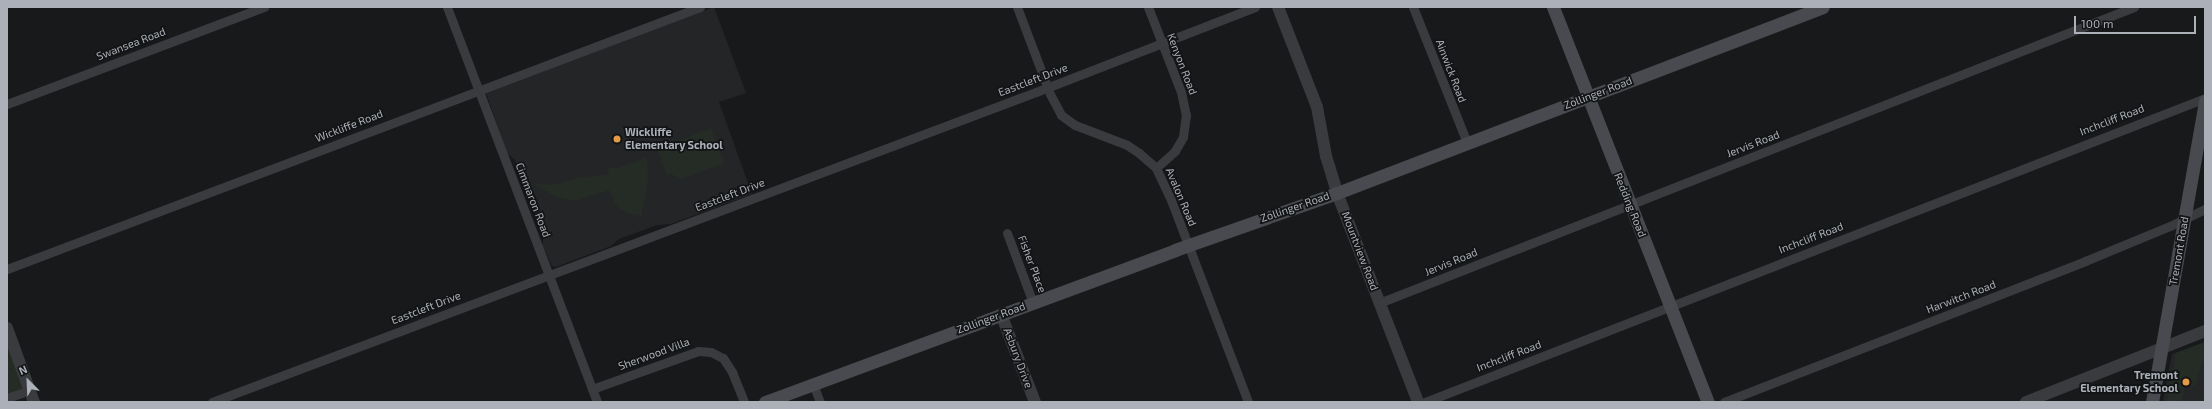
<!DOCTYPE html>
<style>
body{margin:0}
#map{position:relative;width:2212px;height:409px;overflow:hidden;background:#18191a;font-family:"Exo 2",sans-serif}
div>[style]{position:absolute}
[style*='--x']{left:calc(var(--x)*1px);top:calc(var(--y)*1px);width:calc(var(--w)*1px);rotate:calc(var(--a)*1deg)}
.built>*{inset:0;background:#242527}
.green>*{inset:0;background:#252c25}
.minor>*{height:9px;margin:-4.5px;padding:0 4.5px;transform-origin:4.5px;border-radius:4.5px;background:#3a3b3f}
.tertiary>*{height:12px;margin:-6px;padding:0 6px;transform-origin:6px;border-radius:6px;background:#3a3b3f}
.secondary>*{height:13px;margin:-6.5px;padding:0 6.5px;transform-origin:6.5px;border-radius:6.5px;background:#484a4f}
.dots>*{width:11px;height:11px;translate:-50% -50%;box-sizing:border-box;border:2px solid #131415;border-radius:50%}
span{translate:-50% -50%;white-space:nowrap;text-align:center;line-height:1.15;-webkit-text-stroke:3.5px #131415;paint-order:stroke}
.street-label{font-size:11px;color:#acb1b9}
.poi-label{font-size:11px;color:#acb1b9;font-weight:700}
.left{translate:0 -50%;text-align:left}
.right{translate:-100% -50%;text-align:right}
.frame{position:absolute;inset:0;border:8px solid #acb1b9;pointer-events:none}
.north{position:absolute;left:8px;top:361px;width:40px;height:40px;-webkit-text-stroke:3px #131415;paint-order:stroke;rotate:336deg;font-size:11px;font-weight:700;line-height:16px;text-align:center;color:#acb1b9}
.north::after{content:'';display:block;margin:auto;width:14px;height:18px;background:#acb1b9;clip-path:polygon(50% 0,100% 100%,50% 72%,0 100%)}
.scale{position:absolute;left:2074px;top:16px;width:122px;height:18px;box-sizing:border-box;border:2px solid #acb1b9;border-top:0;padding-left:5px;font-size:12px;line-height:14px;white-space:nowrap;color:#acb1b9;-webkit-text-stroke:3px #131415;paint-order:stroke}
</style>
<div id="map">
<div class="built">
<i style="clip-path:polygon(714px 7px,746px 93px,719px 102px,752px 194px,671px 224px,657px 225px,619px 239px,611px 246px,556px 267px,552px 266px,543px 247px,543px 235px,515px 160px,507px 153px,486px 93px)"></i>
<i style="clip-path:polygon(2205px 342px,2205px 402px,2163px 402px,2172px 354px)"></i>
</div>
<div class="green">
<i style="clip-path:polygon(711px 128px,724px 163px,682px 179px,671px 174px,667px 176px,657px 149px)"></i>
<i style="clip-path:polygon(645px 158px,647px 160px,648px 180px,641px 216px,626px 213px,620px 209px,614px 202px,609px 190px,575px 201px,556px 197px,533px 183px,552px 185px,578px 178px,609px 174px,608px 167px,618px 168px)"></i>
<i style="clip-path:polygon(7px 328px,30px 390px,7px 398px)"></i>
<i style="clip-path:polygon(2205px 342px,2203px 352px,2205px 353px,2195px 387px,2185px 386px,2182px 402px,2167px 402px,2176px 353px)"></i>
</div>
<div class="minor">
<i style="--x:447;--y:7;--w:423;--a:69.2"></i>
<i style="--x:1017;--y:7;--w:93;--a:69.2"></i>
<i style="--x:1050;--y:94;--w:24;--a:62"></i>
<i style="--x:1061;--y:115;--w:17;--a:36"></i>
<i style="--x:1075;--y:125;--w:56;--a:21"></i>
<i style="--x:1127;--y:145;--w:14;--a:34"></i>
<i style="--x:1139;--y:153;--w:23;--a:41"></i>
<i style="--x:1156;--y:168;--w:35;--a:65"></i>
<i style="--x:1171;--y:200;--w:216;--a:69.1"></i>
<i style="--x:1148;--y:7;--w:91;--a:68.8"></i>
<i style="--x:1181;--y:92;--w:24;--a:78"></i>
<i style="--x:1186;--y:115;--w:22;--a:98"></i>
<i style="--x:1183;--y:137;--w:16;--a:120"></i>
<i style="--x:1175;--y:151;--w:25;--a:138"></i>
<i style="--x:1413;--y:7;--w:146;--a:68.3"></i>
<i style="--x:7;--y:104;--w:275;--a:-20.7"></i>
<i style="--x:1007;--y:233;--w:75;--a:69.6"></i>
<i style="--x:7;--y:269;--w:741;--a:-20.71"></i>
<i style="--x:1379;--y:303;--w:811;--a:-21.41"></i>
<i style="--x:813;--y:384;--w:19;--a:69"></i>
<i style="--x:592;--y:389;--w:113;--a:-19.7"></i>
<i style="--x:698;--y:351;--w:13;--a:4"></i>
<i style="--x:711;--y:352;--w:13;--a:27"></i>
<i style="--x:723;--y:358;--w:17;--a:57"></i>
<i style="--x:732;--y:372;--w:32;--a:68"></i>
<i style="--x:7;--y:398;--w:24;--a:-19"></i>
<i style="--x:212;--y:402;--w:880;--a:-20.62"></i>
<i style="--x:1036;--y:92;--w:235;--a:-21.2"></i>
<i style="--x:1425;--y:402;--w:837;--a:-21.29"></i>
<i style="--x:1724;--y:402;--w:388;--a:-21.3"></i>
<i style="--x:2085;--y:261;--w:92;--a:-22.4"></i>
<i style="--x:2170;--y:226;--w:39;--a:-26"></i>
</div>
<div class="tertiary">
<i style="--x:1278;--y:7;--w:107;--a:68.7"></i>
<i style="--x:1317;--y:107;--w:50;--a:79.6"></i>
<i style="--x:1326;--y:156;--w:39;--a:73"></i>
<i style="--x:1337;--y:193;--w:224;--a:68.8"></i>
<i style="--x:1001;--y:314;--w:94;--a:68.9"></i>
<i style="--x:7;--y:328;--w:79;--a:70"></i>
<i style="--x:2026;--y:402;--w:193;--a:-21.6"></i>
</div>
<div class="secondary">
<i style="--x:1553;--y:7;--w:424;--a:68.6"></i>
<i style="--x:765;--y:402;--w:437;--a:-20.3"></i>
<i style="--x:1175;--y:250;--w:172;--a:-19.4"></i>
<i style="--x:1337;--y:193;--w:520;--a:-20.94"></i>
<i style="--x:2152;--y:402;--w:306;--a:-80"></i>
</div>
<div class="dots">
<i style="left:617px;top:139px;background:#e49a46"></i>
<i style="left:2186px;top:382px;background:#e49a46"></i>
</div>
<div class="street-label">
<span style="left:131px;top:44px;rotate:-21deg">Swansea Road</span>
<span style="left:1182px;top:64px;rotate:69deg">Kenyon Road</span>
<span style="left:1451px;top:71px;rotate:69deg">Ainwick Road</span>
<span style="left:1033px;top:80px;rotate:-21deg">Eastcleft Drive</span>
<span style="left:1598px;top:93px;rotate:-21deg">Zollinger Road</span>
<span style="left:2112px;top:120px;rotate:-21deg">Inchcliff Road</span>
<span style="left:349px;top:126px;rotate:-21deg">Wickliffe Road</span>
<span style="left:1753px;top:144px;rotate:-21deg">Jervis Road</span>
<span style="left:730px;top:195px;rotate:-21deg">Eastcleft Drive</span>
<span style="left:1181px;top:197px;rotate:67deg">Avalon Road</span>
<span style="left:533px;top:200px;rotate:69deg">Cimmaron Road</span>
<span style="left:1630px;top:205px;rotate:68deg">Redding Road</span>
<span style="left:1295px;top:207px;rotate:-19deg">Zollinger Road</span>
<span style="left:1811px;top:238px;rotate:-21deg">Inchcliff Road</span>
<span style="left:1360px;top:251px;rotate:69deg">Mountview Road</span>
<span style="left:2179px;top:251px;rotate:-80deg">Tremont Road</span>
<span style="left:1451px;top:262px;rotate:-22deg">Jervis Road</span>
<span style="left:1032px;top:264px;rotate:69deg">Fisher Place</span>
<span style="left:1961px;top:297px;rotate:-21deg">Harwitch Road</span>
<span style="left:426px;top:308px;rotate:-21deg">Eastcleft Drive</span>
<span style="left:991px;top:318px;rotate:-20deg">Zollinger Road</span>
<span style="left:654px;top:354px;rotate:-20deg">Sherwood Villa</span>
<span style="left:1509px;top:356px;rotate:-21deg">Inchcliff Road</span>
<span style="left:1018px;top:358px;rotate:69deg">Asbury Drive</span>
</div>
<div class="poi-label">
<span class="left" style="left:625px;top:139px">Wickliffe<br>Elementary School</span>
<span class="right" style="left:2178px;top:382px">Tremont<br>Elementary School</span>
</div>
<div class="frame"></div>
<div class="north">N</div>
<div class="scale">100 m</div>
</div>
